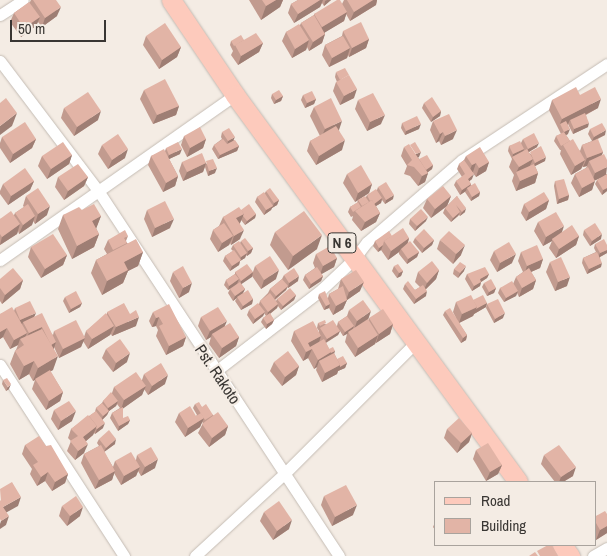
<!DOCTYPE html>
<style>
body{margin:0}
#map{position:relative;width:607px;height:556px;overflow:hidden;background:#f4ece4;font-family:"Archivo Narrow",sans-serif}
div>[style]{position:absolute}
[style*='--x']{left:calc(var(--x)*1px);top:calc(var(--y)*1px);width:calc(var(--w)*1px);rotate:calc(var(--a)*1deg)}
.roads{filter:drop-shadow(0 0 1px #c4bcb4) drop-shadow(0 0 1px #c4bcb4)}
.minor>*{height:11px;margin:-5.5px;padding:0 5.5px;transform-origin:5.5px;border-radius:5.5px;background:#fff}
.primary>*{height:19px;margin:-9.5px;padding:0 9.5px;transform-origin:9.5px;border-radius:9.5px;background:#fdcabc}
.wall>*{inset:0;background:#c29b8f}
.shaded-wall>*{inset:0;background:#9e7e74}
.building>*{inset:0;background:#e2b4a6}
span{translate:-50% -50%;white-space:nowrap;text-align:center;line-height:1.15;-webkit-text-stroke:4.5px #f4ece4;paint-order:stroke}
.shield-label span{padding:1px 4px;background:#f4ece4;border:1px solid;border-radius:4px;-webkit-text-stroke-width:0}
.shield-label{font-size:15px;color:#393633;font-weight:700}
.street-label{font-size:16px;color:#393633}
.legend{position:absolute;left:434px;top:481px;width:162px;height:65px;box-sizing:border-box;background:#f4ece4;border:1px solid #a9a39d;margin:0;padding:6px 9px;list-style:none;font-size:15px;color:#393633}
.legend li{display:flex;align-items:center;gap:10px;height:25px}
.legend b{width:25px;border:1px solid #a9a39d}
.scale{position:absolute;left:10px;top:20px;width:96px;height:22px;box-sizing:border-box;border:2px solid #393633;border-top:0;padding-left:6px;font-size:15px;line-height:18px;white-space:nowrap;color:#393633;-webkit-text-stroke:4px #f4ece4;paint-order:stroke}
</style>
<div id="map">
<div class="roads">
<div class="minor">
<i style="--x:0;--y:15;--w:27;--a:-33"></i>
<i style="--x:0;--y:61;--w:164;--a:52.9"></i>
<i style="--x:99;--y:192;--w:436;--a:56.6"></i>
<i style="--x:0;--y:260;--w:287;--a:-35.1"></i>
<i style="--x:0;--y:365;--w:228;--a:57"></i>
<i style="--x:216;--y:371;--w:134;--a:-37.7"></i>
<i style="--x:322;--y:289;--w:44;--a:-43.2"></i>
<i style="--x:354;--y:259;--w:21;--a:-53"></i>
<i style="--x:367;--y:242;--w:125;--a:-40.8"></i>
<i style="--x:462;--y:160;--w:174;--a:-33.5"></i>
<i style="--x:195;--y:556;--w:122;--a:-42.7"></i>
<i style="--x:285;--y:473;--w:187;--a:-45"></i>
<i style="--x:593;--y:556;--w:16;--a:-30"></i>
</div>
<div class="primary">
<i style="--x:171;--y:0;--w:115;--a:56"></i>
<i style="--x:235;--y:95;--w:479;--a:53.8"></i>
<i style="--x:562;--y:545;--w:14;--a:54"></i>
</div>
</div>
<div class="wall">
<i style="clip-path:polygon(31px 0,56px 0,57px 16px,42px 27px,38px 22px,36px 26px,21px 37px,10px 22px,14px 13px,30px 2px)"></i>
<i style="clip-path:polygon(249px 0,283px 0,280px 7px,261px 20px)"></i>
<i style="clip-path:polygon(298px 0,331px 0,324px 6px,322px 3px,320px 7px,294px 23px,288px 13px,291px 4px)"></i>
<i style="clip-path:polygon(344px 0,377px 0,376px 5px,350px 21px,346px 14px,344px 21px,325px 32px,325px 34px,322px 43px,309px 51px,307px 47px,306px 50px,292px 58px,282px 41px,286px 32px,300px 25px,301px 23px,314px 15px,314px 14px,342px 4px)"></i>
<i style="clip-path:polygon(343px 31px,369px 39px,366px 48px,349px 57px,348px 55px,347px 58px,329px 67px,322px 55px,325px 45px,342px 36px)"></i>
<i style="clip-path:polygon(146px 36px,181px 47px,177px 57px,159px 69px,143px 45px)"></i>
<i style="clip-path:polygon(244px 40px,263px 43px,259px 52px,238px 65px,231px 55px,233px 51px,230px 45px,231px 41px)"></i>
<i style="clip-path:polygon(336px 72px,354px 98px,340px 105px,333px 91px,336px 82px,337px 82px,335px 77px)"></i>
<i style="clip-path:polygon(144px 90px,179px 106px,176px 115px,153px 124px,140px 99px)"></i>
<i style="clip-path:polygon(272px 94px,283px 96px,281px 101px,274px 104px,271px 98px)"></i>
<i style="clip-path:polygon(303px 95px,316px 99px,314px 104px,305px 108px,301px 100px)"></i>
<i style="clip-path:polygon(580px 95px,598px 108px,586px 115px,588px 127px,573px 134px,568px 124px,568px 134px,566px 135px,570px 141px,580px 151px,582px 145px,592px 141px,588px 134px,590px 129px,605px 135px,596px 140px,603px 152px,602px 155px,606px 174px,607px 174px,607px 191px,602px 195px,595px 184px,597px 180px,602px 177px,595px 180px,592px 190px,579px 197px,571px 183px,575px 174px,586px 168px,587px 166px,583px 167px,583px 166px,581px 169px,571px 175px,560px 154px,561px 150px,560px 150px,554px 141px,556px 136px,561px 134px,549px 110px,552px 100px)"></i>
<i style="clip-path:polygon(358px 100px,381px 124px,367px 131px,355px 109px)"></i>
<i style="clip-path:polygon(424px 103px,441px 111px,440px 116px,431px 122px,422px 108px)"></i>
<i style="clip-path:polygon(314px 107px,339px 130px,342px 150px,316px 165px,307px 151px,310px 141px,320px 136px,310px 116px)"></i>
<i style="clip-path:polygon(64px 108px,98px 120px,74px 136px,61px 118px)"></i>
<i style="clip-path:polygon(433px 121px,453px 139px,441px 145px,439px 141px,436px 143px,430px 130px)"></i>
<i style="clip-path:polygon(402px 123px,419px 129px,405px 135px,401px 128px)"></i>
<i style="clip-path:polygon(222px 132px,234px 140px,239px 146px,237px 151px,218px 159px,212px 149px,214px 145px,222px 139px,221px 137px)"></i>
<i style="clip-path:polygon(184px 136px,206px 139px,203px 148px,187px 157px,181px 145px)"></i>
<i style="clip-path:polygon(2px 137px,36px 139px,32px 148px,10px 163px,0 148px,0 143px)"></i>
<i style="clip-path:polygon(523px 139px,537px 147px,529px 152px,529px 153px,545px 161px,535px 166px,538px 173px,535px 183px,516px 191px,512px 181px,514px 175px,509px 167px,512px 159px,508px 151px,509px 146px,521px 143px)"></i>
<i style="clip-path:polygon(102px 145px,125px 158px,108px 169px,98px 154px)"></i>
<i style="clip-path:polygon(404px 147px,419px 157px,418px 157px,419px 159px,433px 165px,432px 169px,428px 172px,428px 173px,425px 182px,418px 186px,410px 176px,404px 174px,407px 166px,401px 156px)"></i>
<i style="clip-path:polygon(166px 148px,180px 154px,169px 159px,178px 176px,175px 186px,163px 192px,148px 165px,151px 156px,165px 151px)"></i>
<i style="clip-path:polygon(72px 155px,69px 164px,47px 179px,38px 166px,42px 156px)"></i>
<i style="clip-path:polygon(466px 156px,489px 162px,486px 171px,476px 177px,472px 172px,472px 179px,469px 181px,471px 184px,471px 185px,480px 192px,479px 196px,471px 201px,465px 192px,466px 191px,460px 195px,454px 185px,456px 181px,462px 177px,457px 169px,459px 164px,464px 160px)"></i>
<i style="clip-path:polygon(182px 162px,205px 162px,215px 173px,208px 176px,205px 167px,203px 172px,183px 181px,179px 171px)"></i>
<i style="clip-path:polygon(347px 174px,372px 184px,369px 193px,355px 202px,343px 183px)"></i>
<i style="clip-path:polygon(58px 177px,88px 177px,84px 186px,64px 200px,55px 187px)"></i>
<i style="clip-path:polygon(34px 181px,30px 190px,8px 205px,0 194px,0 191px,3px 184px)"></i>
<i style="clip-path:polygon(555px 181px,569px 195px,568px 200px,557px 204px,554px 186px)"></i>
<i style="clip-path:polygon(378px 187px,393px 199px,385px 204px,382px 200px,381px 203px,376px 206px,380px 213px,376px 222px,361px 231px,352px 220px,353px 216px,351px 217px,348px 212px,350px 207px,357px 203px,358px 200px,366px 197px,367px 195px,377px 190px)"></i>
<i style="clip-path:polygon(266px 191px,279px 200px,277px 205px,272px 208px,271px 210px,264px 215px,255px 202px,257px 197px,265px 193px)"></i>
<i style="clip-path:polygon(26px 196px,47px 215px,35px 224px,33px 221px,32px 225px,19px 234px,18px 231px,17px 234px,0 245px,0 219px,14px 215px,15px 213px,24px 207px,23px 206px)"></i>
<i style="clip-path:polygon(451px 196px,447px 206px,431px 218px,423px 208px,427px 199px)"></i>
<i style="clip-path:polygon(457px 196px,465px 212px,460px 216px,459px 215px,451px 222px,443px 213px,445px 208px)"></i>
<i style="clip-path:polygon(549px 200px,546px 209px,526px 221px,521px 213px,524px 204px)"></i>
<i style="clip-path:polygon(82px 210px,101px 216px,96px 228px,99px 234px,94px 247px,72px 259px,58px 229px,63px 215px)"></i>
<i style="clip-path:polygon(147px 210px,170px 228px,152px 237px,144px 219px)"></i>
<i style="clip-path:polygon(241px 210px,256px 214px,255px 218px,245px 225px,241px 220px,240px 223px,240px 239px,231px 245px,230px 243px,229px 245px,218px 252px,210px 239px,213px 230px,219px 226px,223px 217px)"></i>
<i style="clip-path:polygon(410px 219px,426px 221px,415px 231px,409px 224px)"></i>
<i style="clip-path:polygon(538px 222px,562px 232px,579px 236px,576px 245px,556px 258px,549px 248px,552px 241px,543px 246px,534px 231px)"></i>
<i style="clip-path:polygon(584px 230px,601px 239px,590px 246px,583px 235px)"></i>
<i style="clip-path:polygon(275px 232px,317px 249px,288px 270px,270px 245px)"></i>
<i style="clip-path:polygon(128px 236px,126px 241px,127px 243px,143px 252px,138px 266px,128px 271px,123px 283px,102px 295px,91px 273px,96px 260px,107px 254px,104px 249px,108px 240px)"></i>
<i style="clip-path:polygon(392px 236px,409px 238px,408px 243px,419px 252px,417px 257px,407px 264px,399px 254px,399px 252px,388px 260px,381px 250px,378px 252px,373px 246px,375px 241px)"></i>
<i style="clip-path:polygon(415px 238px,434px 240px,432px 245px,422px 253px,413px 242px)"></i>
<i style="clip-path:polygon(440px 240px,461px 255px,453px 264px,437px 249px)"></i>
<i style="clip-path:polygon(241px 241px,253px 248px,251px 253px,247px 256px,246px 255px,245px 258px,240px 261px,239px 265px,230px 271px,223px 261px,225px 256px,233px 251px,231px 249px,233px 245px,240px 243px)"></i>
<i style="clip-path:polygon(595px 244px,607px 245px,607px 253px,600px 257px,601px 267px,587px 274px,582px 263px,583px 258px,596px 252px,594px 248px)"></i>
<i style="clip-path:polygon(31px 247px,67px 255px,63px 265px,41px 278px,28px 257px)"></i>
<i style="clip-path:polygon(494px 251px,512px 263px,497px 272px,490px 260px)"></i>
<i style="clip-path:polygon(521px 252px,543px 259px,540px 268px,531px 272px,536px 280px,533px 289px,519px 297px,517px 293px,516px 296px,504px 302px,498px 293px,500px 288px,513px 284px,516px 277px,523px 272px,518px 261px)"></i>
<i style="clip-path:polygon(316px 254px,337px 258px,334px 267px,321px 274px,323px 276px,321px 281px,309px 289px,303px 280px,305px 275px,315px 268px,313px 263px)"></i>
<i style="clip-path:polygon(550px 262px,567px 286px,555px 291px,546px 272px)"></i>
<i style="clip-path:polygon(255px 266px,276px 279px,261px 289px,252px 276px,241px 284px,245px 289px,243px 293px,253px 299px,252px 304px,241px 310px,235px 301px,237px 298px,233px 301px,228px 293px,230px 289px,228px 290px,224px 285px,226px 280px,235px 274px,235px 272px,253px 272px)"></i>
<i style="clip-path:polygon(394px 266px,403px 271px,401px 276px,397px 278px,392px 271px)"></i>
<i style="clip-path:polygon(454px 269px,464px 271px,458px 278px,453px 274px)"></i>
<i style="clip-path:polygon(439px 270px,436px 279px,426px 289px,426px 296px,414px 304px,403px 289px,405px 284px,415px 290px,420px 287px,415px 282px,418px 272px)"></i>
<i style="clip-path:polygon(173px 272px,189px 292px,179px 298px,170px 281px)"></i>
<i style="clip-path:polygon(467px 274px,489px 274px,487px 278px,481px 282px,480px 286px,472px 291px,465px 279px)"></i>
<i style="clip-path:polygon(284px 275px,298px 281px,288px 288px,287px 287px,286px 290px,275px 300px,276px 301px,277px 299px,296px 295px,294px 300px,281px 310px,278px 306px,277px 308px,270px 314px,274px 320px,272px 324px,266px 329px,261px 322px,263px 318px,266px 316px,264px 313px,263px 316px,253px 324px,247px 315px,249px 310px,259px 304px,260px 301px,268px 293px,270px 289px,282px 279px)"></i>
<i style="clip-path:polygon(0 279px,23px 280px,20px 289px,2px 304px,0 301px)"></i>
<i style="clip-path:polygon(341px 279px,360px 291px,347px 300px,343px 309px,333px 315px,329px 308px,324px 310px,318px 298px,319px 294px,328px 298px,329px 294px,338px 289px)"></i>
<i style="clip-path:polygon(484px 283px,496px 288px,494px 293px,487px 296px,482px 287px)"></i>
<i style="clip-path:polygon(65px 297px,82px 303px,80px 307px,69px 313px,63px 301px)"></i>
<i style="clip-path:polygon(473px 300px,487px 303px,486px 307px,474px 314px,473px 316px,459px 323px,467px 335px,466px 340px,461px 343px,443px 315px,445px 311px,456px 318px,453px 312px,456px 302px)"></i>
<i style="clip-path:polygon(487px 304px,503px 318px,494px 323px,486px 308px)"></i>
<i style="clip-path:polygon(15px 308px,34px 317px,53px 335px,54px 331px,84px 337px,86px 331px,107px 314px,107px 312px,136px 326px,112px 336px,111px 334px,110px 335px,88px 349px,83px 341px,81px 347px,59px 358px,54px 347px,53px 370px,50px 371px,63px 392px,60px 401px,46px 410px,32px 389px,35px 380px,33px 381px,29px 374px,19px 380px,10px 364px,15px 351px,16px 350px,18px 345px,10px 349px,3px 337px,0 339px,0 314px,14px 311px)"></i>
<i style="clip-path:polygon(349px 310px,369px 320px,369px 318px,393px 324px,390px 334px,376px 343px,376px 342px,375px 344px,355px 357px,345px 342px,347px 334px,343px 336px,340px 331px,338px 335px,326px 343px,329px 349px,335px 351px,334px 353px,337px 359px,347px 363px,345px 368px,338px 371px,337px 374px,322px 382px,316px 370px,317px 367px,314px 369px,308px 358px,303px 361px,291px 341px,294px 331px,319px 332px,319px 331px,317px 328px,318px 323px,337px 326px,338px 322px,347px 316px)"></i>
<i style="clip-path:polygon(153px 312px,186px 337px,183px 346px,166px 355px,156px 336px,158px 330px,156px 326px,152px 327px,149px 321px)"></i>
<i style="clip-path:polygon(201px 317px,225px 326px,239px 337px,236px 346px,219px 358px,209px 344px,211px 337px,206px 340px,198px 326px)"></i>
<i style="clip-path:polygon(106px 349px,127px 362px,113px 372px,102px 358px)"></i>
<i style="clip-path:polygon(274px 362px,299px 366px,296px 375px,282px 386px,270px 371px)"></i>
<i style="clip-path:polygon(144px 374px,165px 384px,148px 395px,144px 389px,142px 395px,123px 408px,123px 418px,130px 420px,128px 424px,118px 431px,110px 418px,112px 413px,120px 408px,117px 404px,116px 406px,109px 411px,107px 415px,102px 420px,103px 428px,95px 434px,94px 433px,93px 435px,86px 441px,84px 453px,75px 460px,67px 451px,71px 441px,68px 438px,71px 429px,95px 412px,96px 408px,102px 403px,103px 401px,112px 393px,114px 387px,142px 380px)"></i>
<i style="clip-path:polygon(3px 380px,9px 389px,6px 391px,2px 384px)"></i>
<i style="clip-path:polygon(195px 404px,202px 407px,228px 426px,225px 435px,209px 447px,198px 433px,203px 423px,202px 422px,200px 427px,185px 437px,175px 422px,179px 413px,196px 416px,197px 415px,193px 408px)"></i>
<i style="clip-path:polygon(54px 410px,72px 421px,58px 430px,51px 419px)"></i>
<i style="clip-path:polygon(447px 429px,472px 433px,469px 442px,457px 453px,444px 438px)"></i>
<i style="clip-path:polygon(99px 439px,115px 444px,104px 452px,113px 467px,115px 461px,136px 460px,137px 455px,155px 468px,141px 476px,138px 471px,136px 476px,121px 485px,114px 473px,112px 480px,95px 489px,81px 463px,84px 454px,99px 446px,97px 443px)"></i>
<i style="clip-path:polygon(25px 445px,46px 446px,68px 474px,65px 483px,52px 491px,45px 481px,37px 486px,30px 474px,32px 469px,22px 454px)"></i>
<i style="clip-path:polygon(476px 450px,502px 465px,498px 474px,486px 481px,473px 459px)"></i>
<i style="clip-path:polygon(544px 455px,573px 476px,563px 482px,555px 482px,541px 464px)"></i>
<i style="clip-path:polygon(324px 496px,353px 515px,332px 526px,321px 505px)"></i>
<i style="clip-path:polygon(62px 506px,80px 516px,67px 526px,59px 516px)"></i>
<i style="clip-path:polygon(264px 512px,289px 529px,273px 540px,260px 521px)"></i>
<i style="clip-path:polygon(607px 514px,607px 533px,596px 540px,596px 516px)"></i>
<i style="clip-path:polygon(436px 520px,436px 531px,433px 527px)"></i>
</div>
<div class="shaded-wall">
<i style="clip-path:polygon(276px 0,283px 0,280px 7px,261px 20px,266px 6px)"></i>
<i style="clip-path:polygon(320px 0,323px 0,320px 7px,294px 23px,298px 14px)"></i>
<i style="clip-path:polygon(327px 0,331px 0,324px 6px,325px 1px)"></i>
<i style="clip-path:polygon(373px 0,377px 0,376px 5px,350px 21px,354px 12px)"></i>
<i style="clip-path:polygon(61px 7px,57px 16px,42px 27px,45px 18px)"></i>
<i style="clip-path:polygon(347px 12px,344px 21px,319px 36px,322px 27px)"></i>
<i style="clip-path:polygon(40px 17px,36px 26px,21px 37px,24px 28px)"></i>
<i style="clip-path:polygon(325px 34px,322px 43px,309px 51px,313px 42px)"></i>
<i style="clip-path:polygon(369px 39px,366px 48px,349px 57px,352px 48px)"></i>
<i style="clip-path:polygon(309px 40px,306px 50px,292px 58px,295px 49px)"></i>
<i style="clip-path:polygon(263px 43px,259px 52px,238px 65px,241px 56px)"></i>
<i style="clip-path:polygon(181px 47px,177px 57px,159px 69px,162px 60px)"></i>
<i style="clip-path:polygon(350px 48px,347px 58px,329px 67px,332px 58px)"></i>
<i style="clip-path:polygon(357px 89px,354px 98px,340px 105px,344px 96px)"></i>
<i style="clip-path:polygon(283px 96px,281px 101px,274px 104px,276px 100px)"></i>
<i style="clip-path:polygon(316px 99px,314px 104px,305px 108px,307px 103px)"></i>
<i style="clip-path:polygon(601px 99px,598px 108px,571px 122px,570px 120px,568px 124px,562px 127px,560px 124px,562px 119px)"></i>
<i style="clip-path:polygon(179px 106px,176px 115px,153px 124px,157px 115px)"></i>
<i style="clip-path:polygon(101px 111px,98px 120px,74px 136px,77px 127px)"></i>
<i style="clip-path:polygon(441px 111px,440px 116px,431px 122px,433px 117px)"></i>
<i style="clip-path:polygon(17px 113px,12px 126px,0 135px,0 126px)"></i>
<i style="clip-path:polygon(385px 115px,381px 124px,367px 131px,370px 122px)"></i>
<i style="clip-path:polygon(342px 121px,339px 130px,321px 138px,325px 129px)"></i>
<i style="clip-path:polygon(589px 123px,588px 127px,573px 134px,574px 129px)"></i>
<i style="clip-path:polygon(421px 124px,419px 129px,405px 135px,406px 131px)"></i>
<i style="clip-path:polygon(570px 129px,568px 134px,562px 137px,564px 132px)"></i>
<i style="clip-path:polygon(457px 130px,453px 139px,441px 145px,445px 136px)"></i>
<i style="clip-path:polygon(606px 130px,605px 135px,592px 141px,594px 137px)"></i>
<i style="clip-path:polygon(443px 132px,439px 141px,436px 143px,440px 134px)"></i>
<i style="clip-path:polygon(235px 137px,233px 141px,227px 146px,228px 141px)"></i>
<i style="clip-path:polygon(36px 139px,32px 148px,10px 163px,13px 154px)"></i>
<i style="clip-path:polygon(206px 139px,203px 148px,187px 157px,190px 148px)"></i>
<i style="clip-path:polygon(345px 140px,342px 150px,316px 165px,319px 156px)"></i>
<i style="clip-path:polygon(539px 143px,537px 147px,527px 153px,528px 149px)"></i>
<i style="clip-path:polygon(239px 146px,237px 151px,218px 159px,220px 155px)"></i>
<i style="clip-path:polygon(128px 149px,125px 158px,108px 169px,112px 160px)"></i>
<i style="clip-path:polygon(182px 149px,180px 154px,167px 160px,169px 155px)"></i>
<i style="clip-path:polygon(524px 149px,523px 153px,512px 157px,512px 159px,513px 154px)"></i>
<i style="clip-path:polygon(421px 152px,419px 157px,413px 160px,414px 155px)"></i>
<i style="clip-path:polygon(603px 152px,599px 161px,589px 161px,587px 166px,583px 167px,587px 158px)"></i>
<i style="clip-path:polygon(72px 155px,69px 164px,47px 179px,51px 169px)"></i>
<i style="clip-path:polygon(546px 157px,545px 161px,533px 167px,535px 163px)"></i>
<i style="clip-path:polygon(533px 159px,529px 168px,516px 173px,519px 167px)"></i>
<i style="clip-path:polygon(585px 160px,581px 169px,571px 175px,575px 166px)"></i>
<i style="clip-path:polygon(489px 162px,486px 171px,476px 177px,479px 168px)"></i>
<i style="clip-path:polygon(206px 163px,203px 172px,183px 181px,187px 172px)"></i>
<i style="clip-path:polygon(476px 163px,473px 172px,468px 174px,472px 165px)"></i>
<i style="clip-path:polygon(433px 165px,432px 169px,424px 175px,425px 170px)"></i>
<i style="clip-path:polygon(607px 167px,606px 175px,592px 182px,595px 173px)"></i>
<i style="clip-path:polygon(217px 168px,215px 173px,208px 176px,209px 171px)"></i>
<i style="clip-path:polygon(428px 173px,425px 182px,418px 186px,422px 176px)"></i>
<i style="clip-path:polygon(538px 173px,535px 183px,516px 191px,520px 181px)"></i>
<i style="clip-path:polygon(474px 174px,472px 179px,466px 184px,468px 179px)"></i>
<i style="clip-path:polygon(178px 176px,175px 186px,163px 192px,166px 183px)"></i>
<i style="clip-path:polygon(88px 177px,84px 186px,64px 200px,68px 191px)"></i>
<i style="clip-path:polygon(34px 181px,30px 190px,8px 205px,11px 196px)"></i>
<i style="clip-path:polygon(595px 181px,592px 190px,579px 197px,582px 188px)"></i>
<i style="clip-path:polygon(372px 184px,369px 193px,355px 202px,358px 193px)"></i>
<i style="clip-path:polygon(471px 184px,469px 188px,467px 188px,466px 191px,460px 195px,462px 190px)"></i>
<i style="clip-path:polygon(607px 188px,607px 191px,602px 195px,603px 190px)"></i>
<i style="clip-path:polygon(480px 192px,479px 196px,471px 201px,472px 197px)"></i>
<i style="clip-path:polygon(394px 195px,393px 199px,385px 204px,386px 200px)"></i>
<i style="clip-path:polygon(569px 195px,568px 200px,557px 204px,559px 199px)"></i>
<i style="clip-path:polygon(451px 196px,447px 206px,431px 218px,435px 209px)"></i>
<i style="clip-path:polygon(382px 198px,381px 203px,371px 209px,373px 205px)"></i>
<i style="clip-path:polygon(279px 200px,277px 205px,272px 208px,271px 210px,264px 215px,266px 210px,273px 206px,274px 203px)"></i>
<i style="clip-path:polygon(549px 200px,546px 209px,526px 221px,529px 212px)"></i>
<i style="clip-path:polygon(50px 206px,47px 215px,35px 224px,38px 214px)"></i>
<i style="clip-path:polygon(466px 208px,465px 212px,460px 216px,462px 212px)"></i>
<i style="clip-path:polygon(460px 212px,458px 216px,451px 222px,453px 218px)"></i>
<i style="clip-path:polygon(380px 213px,376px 222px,361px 231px,365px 222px)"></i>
<i style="clip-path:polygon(244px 214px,240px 223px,233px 227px,236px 218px)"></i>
<i style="clip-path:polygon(256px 214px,255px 218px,245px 225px,247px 221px)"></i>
<i style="clip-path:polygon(35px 216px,32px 225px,19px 234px,23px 225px)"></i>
<i style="clip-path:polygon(101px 216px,96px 229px,92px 221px)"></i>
<i style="clip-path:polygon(428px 217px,426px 221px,415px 231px,417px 226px)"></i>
<i style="clip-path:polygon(174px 219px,170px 228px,152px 237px,155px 228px)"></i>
<i style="clip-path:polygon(20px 224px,17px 234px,0 245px,2px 237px)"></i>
<i style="clip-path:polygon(564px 226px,561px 235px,552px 239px,552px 241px,543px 246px,546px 237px)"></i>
<i style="clip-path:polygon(244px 230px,240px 239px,231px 245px,234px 236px)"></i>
<i style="clip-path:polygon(99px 234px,94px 247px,72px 259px,77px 246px)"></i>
<i style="clip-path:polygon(602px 234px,601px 239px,590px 246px,592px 241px)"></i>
<i style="clip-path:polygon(322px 235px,317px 249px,288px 270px,293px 256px)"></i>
<i style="clip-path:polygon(233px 236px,229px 245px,218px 252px,222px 243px)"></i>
<i style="clip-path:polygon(579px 236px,576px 245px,556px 258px,559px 249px)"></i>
<i style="clip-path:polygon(409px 238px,406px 248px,401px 249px,399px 252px,388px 260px,391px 251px)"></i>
<i style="clip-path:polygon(434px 240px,432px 245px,422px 253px,424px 248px)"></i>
<i style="clip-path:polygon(383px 245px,381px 250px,378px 252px,379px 248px)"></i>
<i style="clip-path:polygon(465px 245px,461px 255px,453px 264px,456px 254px)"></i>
<i style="clip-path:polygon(253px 248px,251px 253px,247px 256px,248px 251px)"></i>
<i style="clip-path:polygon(607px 250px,607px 253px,598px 258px,600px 253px)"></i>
<i style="clip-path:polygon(143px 252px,138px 266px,128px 271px,123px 283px,102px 295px,107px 281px,124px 262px)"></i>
<i style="clip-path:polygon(419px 252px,417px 257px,407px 264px,408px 259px)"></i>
<i style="clip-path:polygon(247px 253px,245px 258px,240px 261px,239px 265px,230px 271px,232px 266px,240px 261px,241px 257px)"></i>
<i style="clip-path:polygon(516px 254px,512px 263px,497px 272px,500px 263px)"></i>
<i style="clip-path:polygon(67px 255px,63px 265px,41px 278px,45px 269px)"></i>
<i style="clip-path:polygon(337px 258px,334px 267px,320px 275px,323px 266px)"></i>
<i style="clip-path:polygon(543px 259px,540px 268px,524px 275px,527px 266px)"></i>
<i style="clip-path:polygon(602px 263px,601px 267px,587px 274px,589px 269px)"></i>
<i style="clip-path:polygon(466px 266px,464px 271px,458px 278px,460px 273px)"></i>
<i style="clip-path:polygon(279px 270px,276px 279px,261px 289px,264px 280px)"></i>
<i style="clip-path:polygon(439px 270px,436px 279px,423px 292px,427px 283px)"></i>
<i style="clip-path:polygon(403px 271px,401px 276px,397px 278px,399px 273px)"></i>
<i style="clip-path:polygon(253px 272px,252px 277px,240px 285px,241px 281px)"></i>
<i style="clip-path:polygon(489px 274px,487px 278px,478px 284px,480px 279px)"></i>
<i style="clip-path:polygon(299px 276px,298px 281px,288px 288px,289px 283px)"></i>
<i style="clip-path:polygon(323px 276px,321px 281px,309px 289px,311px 284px)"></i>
<i style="clip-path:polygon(570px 277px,567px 286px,555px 291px,558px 282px)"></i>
<i style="clip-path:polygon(239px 279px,237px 284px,228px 290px,229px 286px)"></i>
<i style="clip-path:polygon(23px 280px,20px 289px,2px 304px,5px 295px)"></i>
<i style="clip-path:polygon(536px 280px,533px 289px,519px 297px,522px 288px)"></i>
<i style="clip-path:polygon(364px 282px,360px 291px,347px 300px,343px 309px,333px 315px,336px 306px,346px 300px,349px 292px)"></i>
<i style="clip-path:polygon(481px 282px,480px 286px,472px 291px,474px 286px)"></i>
<i style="clip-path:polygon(192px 283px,189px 292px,179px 298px,183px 288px)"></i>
<i style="clip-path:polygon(288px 286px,286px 290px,274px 300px,276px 296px)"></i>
<i style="clip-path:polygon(496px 288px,494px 293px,487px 296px,489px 292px)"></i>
<i style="clip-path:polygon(245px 289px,243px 293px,233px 301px,235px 296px)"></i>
<i style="clip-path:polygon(427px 291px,426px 296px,414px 304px,416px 299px)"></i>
<i style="clip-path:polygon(518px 291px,516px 296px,504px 302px,506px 298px)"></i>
<i style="clip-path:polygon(296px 295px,294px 300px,281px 310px,283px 306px)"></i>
<i style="clip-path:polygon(253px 299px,252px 304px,241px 310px,243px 306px)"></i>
<i style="clip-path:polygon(82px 303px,80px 307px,69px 313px,71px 309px)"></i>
<i style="clip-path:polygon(487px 303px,486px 307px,474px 314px,473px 316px,459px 323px,462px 314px)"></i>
<i style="clip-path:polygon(278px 304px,277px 308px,267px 316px,268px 312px)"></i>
<i style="clip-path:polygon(330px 304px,329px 308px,324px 310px,326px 306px)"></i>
<i style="clip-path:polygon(371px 311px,368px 320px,354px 330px,357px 321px)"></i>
<i style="clip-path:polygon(265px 312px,263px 316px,253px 324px,255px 319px)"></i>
<i style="clip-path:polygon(36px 313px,32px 322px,23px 322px,21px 327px,17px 329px,20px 320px)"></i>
<i style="clip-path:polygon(505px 313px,503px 318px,494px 323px,495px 319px)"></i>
<i style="clip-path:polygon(139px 317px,136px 326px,112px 336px,116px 327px)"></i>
<i style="clip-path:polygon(159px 317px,156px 326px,152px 327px,156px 318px)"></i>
<i style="clip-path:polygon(274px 320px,272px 324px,266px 329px,267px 324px)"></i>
<i style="clip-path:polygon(227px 321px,223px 330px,212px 334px,211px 337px,206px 340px,210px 331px)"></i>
<i style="clip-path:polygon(393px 324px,390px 334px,376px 343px,379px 334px)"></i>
<i style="clip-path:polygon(114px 326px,110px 335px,88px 349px,92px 339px)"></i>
<i style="clip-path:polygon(354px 326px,352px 331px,343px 336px,345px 332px)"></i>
<i style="clip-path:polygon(42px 327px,39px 336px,25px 342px,29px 333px)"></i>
<i style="clip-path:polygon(7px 328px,3px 337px,0 339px,0 332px)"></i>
<i style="clip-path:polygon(340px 331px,338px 335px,325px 343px,327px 339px)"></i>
<i style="clip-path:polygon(27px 333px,23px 342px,20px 339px,18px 345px,10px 349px,14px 340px)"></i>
<i style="clip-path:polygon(378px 335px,375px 344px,355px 357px,358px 348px)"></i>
<i style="clip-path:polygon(467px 335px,466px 340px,461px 343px,463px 338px)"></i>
<i style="clip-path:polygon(321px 336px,318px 346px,306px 352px,308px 343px)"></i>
<i style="clip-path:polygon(186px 337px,183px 346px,166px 355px,169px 346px)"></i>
<i style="clip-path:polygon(239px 337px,236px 346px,219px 358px,222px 348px)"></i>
<i style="clip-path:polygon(85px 338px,81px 347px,59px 358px,63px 349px)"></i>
<i style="clip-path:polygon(56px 342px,53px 351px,51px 345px)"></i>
<i style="clip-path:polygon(312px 349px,308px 358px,303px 361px,306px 352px)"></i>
<i style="clip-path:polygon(335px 351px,333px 356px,319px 361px,317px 367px,314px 369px,318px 360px,331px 352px)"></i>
<i style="clip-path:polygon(130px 353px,127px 362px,113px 372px,116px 363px)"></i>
<i style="clip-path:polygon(58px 356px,53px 370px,33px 381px,38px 368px)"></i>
<i style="clip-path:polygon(34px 361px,29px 374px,19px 380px,24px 366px)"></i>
<i style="clip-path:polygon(347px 363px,345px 368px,338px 371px,337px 374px,322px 382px,325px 373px,340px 365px)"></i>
<i style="clip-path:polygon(299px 366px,296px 375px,282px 386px,285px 377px)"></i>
<i style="clip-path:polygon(168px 375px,165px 384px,148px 395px,152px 386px)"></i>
<i style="clip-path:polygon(11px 384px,9px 389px,6px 391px,8px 387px)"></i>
<i style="clip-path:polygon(146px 386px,142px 395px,121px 410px,124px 400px)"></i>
<i style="clip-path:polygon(63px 392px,60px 401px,46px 410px,49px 401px)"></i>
<i style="clip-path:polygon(118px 401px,116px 406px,109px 411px,107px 415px,101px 421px,103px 416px,107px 413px,108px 408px)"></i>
<i style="clip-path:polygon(76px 411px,72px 421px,58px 430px,61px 421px)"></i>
<i style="clip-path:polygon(204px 418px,200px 427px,185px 437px,188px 428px)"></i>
<i style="clip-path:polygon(130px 420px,128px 424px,118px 431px,119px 426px)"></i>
<i style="clip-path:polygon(105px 423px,103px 428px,95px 434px,97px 429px)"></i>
<i style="clip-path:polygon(97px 426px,93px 435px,79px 447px,83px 437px)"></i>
<i style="clip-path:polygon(228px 426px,225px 435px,209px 447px,212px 438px)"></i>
<i style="clip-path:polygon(472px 433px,469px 442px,457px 453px,461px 443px)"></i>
<i style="clip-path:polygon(116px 439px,115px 444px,104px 452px,106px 448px)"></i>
<i style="clip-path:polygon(88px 444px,84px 453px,75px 460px,78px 451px)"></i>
<i style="clip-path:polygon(158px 459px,155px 468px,141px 476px,145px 467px)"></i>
<i style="clip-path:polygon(502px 465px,498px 474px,486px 481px,490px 472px)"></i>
<i style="clip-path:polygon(140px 467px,136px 476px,121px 485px,124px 476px)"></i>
<i style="clip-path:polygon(576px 467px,573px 476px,563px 482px,559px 482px,561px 477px)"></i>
<i style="clip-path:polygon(115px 471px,112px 480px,95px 489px,99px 480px)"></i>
<i style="clip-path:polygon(48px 472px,45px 481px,37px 486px,41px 477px)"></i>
<i style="clip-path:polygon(68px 474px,65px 483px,52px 491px,55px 482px)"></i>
<i style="clip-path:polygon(21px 497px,18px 506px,0 516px,3px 507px)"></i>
<i style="clip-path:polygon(357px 505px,353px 515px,332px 526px,335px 517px)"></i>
<i style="clip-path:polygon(83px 507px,80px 516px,67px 526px,70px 516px)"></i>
<i style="clip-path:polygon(9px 516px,6px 525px,0 529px,0 524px,1px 521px)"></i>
<i style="clip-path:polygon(292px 520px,289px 529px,273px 540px,277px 531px)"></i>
<i style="clip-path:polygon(607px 526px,607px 533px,596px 540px,600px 530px)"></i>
</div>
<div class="building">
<i style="clip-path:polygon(33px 0,56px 0,61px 7px,45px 18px)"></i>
<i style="clip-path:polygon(262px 0,276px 0,266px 6px)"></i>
<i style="clip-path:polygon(298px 0,320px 0,298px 14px,291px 4px)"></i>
<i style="clip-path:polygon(337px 0,340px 0,347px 12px,322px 27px,314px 14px)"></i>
<i style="clip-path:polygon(347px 0,373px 0,354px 12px)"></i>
<i style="clip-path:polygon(29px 2px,40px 17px,24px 28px,14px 13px)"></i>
<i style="clip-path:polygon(314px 15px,325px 34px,313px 42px,301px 23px)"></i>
<i style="clip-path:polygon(361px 22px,369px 39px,352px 48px,343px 31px)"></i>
<i style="clip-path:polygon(165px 23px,181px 47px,162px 60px,146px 36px)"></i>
<i style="clip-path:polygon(299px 24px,309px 40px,295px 49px,286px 32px)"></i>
<i style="clip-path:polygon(256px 33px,263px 43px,241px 56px,235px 45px)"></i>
<i style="clip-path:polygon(241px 35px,244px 40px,234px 46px,231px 41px)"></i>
<i style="clip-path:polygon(343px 36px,350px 48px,332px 58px,325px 45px)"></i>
<i style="clip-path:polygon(345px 68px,349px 75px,340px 80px,336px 72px)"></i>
<i style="clip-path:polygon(349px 75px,357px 89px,344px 96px,336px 82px)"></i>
<i style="clip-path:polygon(165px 79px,179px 106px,157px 115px,144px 90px)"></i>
<i style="clip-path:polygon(576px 87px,580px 95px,595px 87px,601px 99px,562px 119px,552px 100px)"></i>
<i style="clip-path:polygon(279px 90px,283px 96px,276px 100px,272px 94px)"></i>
<i style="clip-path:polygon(312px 91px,316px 99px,307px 103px,303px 95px)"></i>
<i style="clip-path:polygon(88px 92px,101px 111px,77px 127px,64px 108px)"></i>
<i style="clip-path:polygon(373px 93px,385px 115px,370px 122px,358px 100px)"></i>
<i style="clip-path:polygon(432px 97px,441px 111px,433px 117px,424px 103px)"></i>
<i style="clip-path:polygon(6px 98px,17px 113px,0 126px,0 103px)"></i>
<i style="clip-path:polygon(331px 98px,342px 121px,325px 129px,314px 107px)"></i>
<i style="clip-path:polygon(585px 113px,589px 123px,574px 129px,570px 120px)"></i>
<i style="clip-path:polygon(449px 114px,457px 130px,445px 136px,443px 132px,440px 134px,433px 121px)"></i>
<i style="clip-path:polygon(417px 116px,421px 124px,406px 131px,402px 123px)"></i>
<i style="clip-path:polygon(566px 121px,570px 129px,564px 132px,570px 141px,561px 146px,556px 136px,564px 132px,560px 124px)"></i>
<i style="clip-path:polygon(25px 122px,36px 139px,13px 154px,2px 137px)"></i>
<i style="clip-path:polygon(602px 123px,606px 130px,594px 137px,590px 129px)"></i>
<i style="clip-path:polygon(336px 126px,345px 140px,319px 156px,310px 141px)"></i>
<i style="clip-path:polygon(200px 127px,206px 139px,190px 148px,184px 136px)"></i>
<i style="clip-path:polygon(229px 128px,235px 137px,228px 141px,222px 132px)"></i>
<i style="clip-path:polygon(534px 133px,539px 143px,528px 149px,523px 139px)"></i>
<i style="clip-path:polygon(118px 134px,128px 149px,112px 160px,102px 145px)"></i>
<i style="clip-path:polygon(223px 139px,227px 144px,235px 140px,239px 146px,220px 155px,214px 145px)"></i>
<i style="clip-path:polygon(573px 139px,585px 160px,575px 166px,563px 145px)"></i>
<i style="clip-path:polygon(598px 139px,603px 152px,587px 158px,582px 145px)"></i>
<i style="clip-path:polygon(520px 141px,524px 149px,513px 154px,509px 146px)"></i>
<i style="clip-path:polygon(63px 142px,72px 155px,51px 169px,42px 156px)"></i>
<i style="clip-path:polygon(178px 142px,182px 149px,169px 155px,166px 148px)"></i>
<i style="clip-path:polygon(415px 142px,421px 152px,416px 154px,410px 145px)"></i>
<i style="clip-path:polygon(409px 144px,428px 173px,422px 176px,414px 167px,407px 165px,412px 160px,404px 147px)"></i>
<i style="clip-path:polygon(541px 146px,546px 157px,535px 163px,530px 152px)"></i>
<i style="clip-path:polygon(480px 147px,489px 162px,479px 168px,476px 163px,472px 165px,466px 156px)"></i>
<i style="clip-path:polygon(164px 149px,178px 176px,166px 183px,151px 156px)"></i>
<i style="clip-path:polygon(527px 149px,533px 159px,519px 167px,512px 157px)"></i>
<i style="clip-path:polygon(202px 153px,206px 163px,187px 172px,182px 162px)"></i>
<i style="clip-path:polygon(604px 154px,607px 160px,607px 167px,595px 173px,589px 161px)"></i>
<i style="clip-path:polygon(427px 155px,433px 165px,426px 170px,419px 159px)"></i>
<i style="clip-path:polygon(213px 159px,217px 168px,209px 171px,206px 161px)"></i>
<i style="clip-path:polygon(464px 160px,474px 174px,468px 179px,471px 184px,462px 190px,456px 181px,465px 174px,459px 164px)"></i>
<i style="clip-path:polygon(78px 164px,88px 177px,68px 191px,58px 177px)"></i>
<i style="clip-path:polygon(534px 164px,538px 173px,520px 181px,516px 172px)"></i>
<i style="clip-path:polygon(361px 165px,372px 184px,358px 193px,347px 174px)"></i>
<i style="clip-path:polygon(588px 167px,595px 181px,582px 188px,575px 174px)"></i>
<i style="clip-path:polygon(25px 168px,34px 181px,11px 196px,3px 184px)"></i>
<i style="clip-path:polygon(607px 174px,607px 188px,603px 190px,597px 180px)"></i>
<i style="clip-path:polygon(564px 179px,569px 195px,559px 199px,555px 181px)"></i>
<i style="clip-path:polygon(386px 182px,394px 195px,386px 200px,378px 187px)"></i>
<i style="clip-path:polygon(475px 183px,480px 192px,472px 197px,467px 188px)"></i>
<i style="clip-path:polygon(443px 186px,451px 196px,435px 209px,427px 199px)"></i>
<i style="clip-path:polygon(38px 188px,50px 206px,38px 214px,26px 196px)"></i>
<i style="clip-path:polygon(270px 188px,279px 200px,274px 203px,266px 191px)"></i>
<i style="clip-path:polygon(376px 189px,382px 198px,374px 204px,372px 200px,370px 201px,367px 195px)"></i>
<i style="clip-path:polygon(264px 192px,273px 206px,266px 210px,257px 197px)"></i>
<i style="clip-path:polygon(544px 192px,549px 200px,529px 212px,524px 204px)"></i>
<i style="clip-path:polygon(365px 196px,369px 202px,362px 206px,358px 200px)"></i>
<i style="clip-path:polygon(457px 196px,466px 208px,462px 212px,456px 205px,460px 212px,453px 218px,445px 208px)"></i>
<i style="clip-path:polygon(372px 200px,380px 213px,365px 222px,355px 211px)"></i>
<i style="clip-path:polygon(165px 201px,174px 219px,155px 228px,147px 210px)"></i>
<i style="clip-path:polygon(358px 202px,361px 207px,353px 212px,350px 207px)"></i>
<i style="clip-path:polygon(28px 204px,35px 216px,23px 225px,15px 213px)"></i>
<i style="clip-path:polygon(94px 204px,101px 216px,92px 221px,99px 234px,77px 246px,63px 215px,79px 207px,82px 210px)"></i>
<i style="clip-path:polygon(249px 204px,256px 214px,247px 221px,243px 216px,244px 214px,241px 210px)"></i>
<i style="clip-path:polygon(239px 207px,244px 214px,236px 218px,244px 230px,234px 236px,223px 217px)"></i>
<i style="clip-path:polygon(421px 209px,428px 217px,417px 226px,410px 219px)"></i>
<i style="clip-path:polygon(11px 211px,20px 224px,2px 237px,0 234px,0 219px)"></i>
<i style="clip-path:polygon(304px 211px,322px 235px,293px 256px,275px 232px)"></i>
<i style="clip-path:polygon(556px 212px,564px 226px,546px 237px,538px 222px)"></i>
<i style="clip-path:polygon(224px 223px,233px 236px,222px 243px,213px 230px)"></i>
<i style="clip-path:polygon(595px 223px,602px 234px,592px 241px,584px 230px)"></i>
<i style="clip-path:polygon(572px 225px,579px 236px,559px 249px,552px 239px)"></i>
<i style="clip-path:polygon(403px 228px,409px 238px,391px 251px,384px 241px)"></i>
<i style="clip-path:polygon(424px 229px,434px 240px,424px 248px,415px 238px)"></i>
<i style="clip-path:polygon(125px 230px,128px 236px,124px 238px,127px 243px,113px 250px,108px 240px)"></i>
<i style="clip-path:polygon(389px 231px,392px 236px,384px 241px,383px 245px,379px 248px,375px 241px)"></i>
<i style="clip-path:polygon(449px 231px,465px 245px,456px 254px,440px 240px)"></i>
<i style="clip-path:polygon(53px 234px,67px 255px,45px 269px,31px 247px)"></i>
<i style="clip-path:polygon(245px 238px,253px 248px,248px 251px,241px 241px)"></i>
<i style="clip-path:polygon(136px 239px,143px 252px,124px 262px,128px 270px,107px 281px,96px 260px)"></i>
<i style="clip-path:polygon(604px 239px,607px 245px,607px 250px,600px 253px,595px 244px)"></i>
<i style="clip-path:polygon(239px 241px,247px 253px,241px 257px,233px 245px)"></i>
<i style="clip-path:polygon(410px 241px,419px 252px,408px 259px,401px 249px)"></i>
<i style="clip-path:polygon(509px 242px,516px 254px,500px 263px,494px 251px)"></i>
<i style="clip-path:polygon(537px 245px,543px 259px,527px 266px,521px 252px)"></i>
<i style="clip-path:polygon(330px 246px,337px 258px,323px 266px,316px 254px)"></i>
<i style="clip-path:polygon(234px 250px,241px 260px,232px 266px,225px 256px)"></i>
<i style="clip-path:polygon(597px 252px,602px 263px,589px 269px,583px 258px)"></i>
<i style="clip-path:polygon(270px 256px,279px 270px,264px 280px,255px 266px)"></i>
<i style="clip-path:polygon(561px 257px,570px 277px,558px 282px,550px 262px)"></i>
<i style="clip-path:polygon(432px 261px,439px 270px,427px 283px,418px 272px)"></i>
<i style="clip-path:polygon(460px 262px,466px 266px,460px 273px,454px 269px)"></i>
<i style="clip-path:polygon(247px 264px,253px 272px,241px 281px,235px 272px)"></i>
<i style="clip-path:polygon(398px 264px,403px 271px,399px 273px,394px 266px)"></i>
<i style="clip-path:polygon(183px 266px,192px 283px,183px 288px,173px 272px)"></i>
<i style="clip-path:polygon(317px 267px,323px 276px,311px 284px,305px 275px)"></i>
<i style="clip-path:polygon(485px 267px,489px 274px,480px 279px,481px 282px,474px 286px,467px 274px)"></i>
<i style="clip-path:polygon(13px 268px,23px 280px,5px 295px,0 288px,0 279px)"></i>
<i style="clip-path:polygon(294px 268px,299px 276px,289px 283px,284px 275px)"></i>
<i style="clip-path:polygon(529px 268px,536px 280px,522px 288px,516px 277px)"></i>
<i style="clip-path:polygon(356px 270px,364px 282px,349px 292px,341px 279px)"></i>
<i style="clip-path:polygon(235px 274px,239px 279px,229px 286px,226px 280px)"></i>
<i style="clip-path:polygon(282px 279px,288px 286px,276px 296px,270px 289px)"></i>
<i style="clip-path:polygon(491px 279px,496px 288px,489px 292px,484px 283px)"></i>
<i style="clip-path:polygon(408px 281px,415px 290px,423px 285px,427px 291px,416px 299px,405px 284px)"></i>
<i style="clip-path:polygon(512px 281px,518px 291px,506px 298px,500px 288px)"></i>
<i style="clip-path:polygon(240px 282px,245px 289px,235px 296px,230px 289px)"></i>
<i style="clip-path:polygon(343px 286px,347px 300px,336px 306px,329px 294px)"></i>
<i style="clip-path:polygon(290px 288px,296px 295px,283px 306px,277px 299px)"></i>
<i style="clip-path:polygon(248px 290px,253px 299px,243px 306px,237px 297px)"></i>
<i style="clip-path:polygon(76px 291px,82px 303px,71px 309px,65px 297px)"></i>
<i style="clip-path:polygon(325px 291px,330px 304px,326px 306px,319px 294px)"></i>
<i style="clip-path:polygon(270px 293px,278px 304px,268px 312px,260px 301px)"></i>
<i style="clip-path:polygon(471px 295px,477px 307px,462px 314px,456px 302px)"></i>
<i style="clip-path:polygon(483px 295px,487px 303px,476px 309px,477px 307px,473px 300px)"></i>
<i style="clip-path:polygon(498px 299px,505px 313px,495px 319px,487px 304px)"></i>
<i style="clip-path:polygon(363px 300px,371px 311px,357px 321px,349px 310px)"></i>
<i style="clip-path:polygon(30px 301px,36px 313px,20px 320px,15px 308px)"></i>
<i style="clip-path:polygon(124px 303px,130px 314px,136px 310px,139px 317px,116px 327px,107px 312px)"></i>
<i style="clip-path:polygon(258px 303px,265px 312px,255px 319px,249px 310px)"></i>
<i style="clip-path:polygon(169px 304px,186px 337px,169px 346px,159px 326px,163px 324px,159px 317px,156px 318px,153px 312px)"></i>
<i style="clip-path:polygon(12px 307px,27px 333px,14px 340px,7px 328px,0 332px,0 314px)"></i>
<i style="clip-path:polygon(218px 307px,227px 321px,210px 331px,201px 317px)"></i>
<i style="clip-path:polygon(450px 308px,467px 335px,463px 338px,445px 311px)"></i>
<i style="clip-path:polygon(383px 309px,393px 324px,379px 334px,369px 318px)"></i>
<i style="clip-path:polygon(42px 313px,56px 342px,51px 345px,42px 327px,29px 333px,23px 322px)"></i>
<i style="clip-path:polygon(106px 313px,114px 326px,92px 339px,86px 331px)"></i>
<i style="clip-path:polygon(270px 313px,274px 320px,267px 324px,263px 318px)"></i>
<i style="clip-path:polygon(347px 316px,354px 326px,345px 332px,338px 322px)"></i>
<i style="clip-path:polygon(368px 319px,378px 335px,358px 348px,348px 332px)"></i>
<i style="clip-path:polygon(76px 320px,85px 338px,63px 349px,54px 331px)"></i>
<i style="clip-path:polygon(325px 320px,326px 323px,320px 326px,318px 323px)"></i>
<i style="clip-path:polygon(333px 320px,340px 331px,327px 339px,320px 328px)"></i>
<i style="clip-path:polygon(313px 321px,321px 336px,308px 343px,310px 347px,324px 339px,331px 352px,318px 360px,312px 349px,306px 352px,294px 331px)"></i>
<i style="clip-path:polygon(230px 323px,239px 337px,222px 348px,212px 334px)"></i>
<i style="clip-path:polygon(42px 329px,58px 356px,38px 368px,34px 361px,24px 366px,15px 351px,24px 345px,20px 339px)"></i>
<i style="clip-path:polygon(120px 339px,130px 353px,116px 363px,106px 349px)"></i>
<i style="clip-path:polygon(333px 347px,335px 351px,331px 353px,329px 349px)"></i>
<i style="clip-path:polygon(288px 351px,299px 366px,285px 377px,274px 362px)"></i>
<i style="clip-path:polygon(334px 353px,340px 365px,325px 373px,319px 361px)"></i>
<i style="clip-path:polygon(343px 356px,347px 363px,340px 367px,340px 365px,337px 359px)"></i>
<i style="clip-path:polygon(161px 363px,168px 375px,152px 386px,144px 374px)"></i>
<i style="clip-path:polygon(50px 370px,63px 392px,49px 401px,35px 379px)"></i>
<i style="clip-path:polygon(136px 372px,146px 386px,124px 400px,114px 387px)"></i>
<i style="clip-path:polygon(7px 378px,11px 384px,8px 387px,3px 380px)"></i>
<i style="clip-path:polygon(111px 392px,118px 401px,108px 408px,103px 401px)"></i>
<i style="clip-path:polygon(69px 401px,76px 411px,61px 421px,54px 410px)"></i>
<i style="clip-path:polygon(199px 402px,202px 407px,206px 404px,213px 415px,205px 420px,195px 404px)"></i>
<i style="clip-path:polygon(102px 403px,109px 411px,103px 416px,96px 408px)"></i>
<i style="clip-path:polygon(190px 406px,196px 416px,201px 413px,204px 418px,188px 428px,179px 413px)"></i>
<i style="clip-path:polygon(123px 407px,123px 418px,128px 416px,130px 420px,119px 426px,112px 413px)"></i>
<i style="clip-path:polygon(96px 411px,105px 423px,97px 429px,96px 428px,97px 426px,89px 416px)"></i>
<i style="clip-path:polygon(218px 412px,228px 426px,212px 438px,202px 424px)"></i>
<i style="clip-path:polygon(88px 415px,97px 426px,83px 437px,88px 444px,78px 451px,70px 441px,78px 436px,71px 429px)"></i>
<i style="clip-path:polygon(459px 418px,472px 433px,461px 443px,447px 429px)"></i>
<i style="clip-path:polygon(109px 430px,116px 439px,106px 448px,99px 439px)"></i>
<i style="clip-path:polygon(39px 436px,46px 446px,51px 445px,68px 474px,55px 482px,48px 472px,41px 477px,33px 465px,38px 462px,25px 445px)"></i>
<i style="clip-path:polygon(488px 443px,502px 465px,490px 472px,476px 450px)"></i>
<i style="clip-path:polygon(101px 445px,115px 471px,99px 480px,84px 454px)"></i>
<i style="clip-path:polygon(559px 445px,576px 467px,561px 477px,544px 455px)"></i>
<i style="clip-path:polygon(151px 447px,158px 459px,145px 467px,137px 455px)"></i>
<i style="clip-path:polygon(131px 452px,140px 467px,124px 476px,115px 461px)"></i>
<i style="clip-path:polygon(12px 482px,21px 497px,3px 507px,9px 516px,1px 521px,0 519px,0 500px,1px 501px,0 489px)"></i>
<i style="clip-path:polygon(346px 485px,357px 505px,335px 517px,324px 496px)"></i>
<i style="clip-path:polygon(76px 496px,83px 507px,70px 516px,62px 506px)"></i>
<i style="clip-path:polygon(279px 501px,292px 520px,277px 531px,264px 512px)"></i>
<i style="clip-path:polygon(605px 511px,607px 514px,607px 526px,600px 530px,596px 523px,596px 516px)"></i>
<i style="clip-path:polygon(548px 545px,552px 545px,558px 556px,540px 556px,537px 551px)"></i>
<i style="clip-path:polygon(535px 552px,538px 556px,529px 556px)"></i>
</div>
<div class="shield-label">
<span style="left:342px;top:243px">N 6</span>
</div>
<div class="street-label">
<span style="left:218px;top:374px;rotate:56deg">Pst. Rakoto</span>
</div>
<ul class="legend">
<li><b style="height:6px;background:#fdcabc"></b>Road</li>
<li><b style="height:14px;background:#e2b4a6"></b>Building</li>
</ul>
<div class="scale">50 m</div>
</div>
